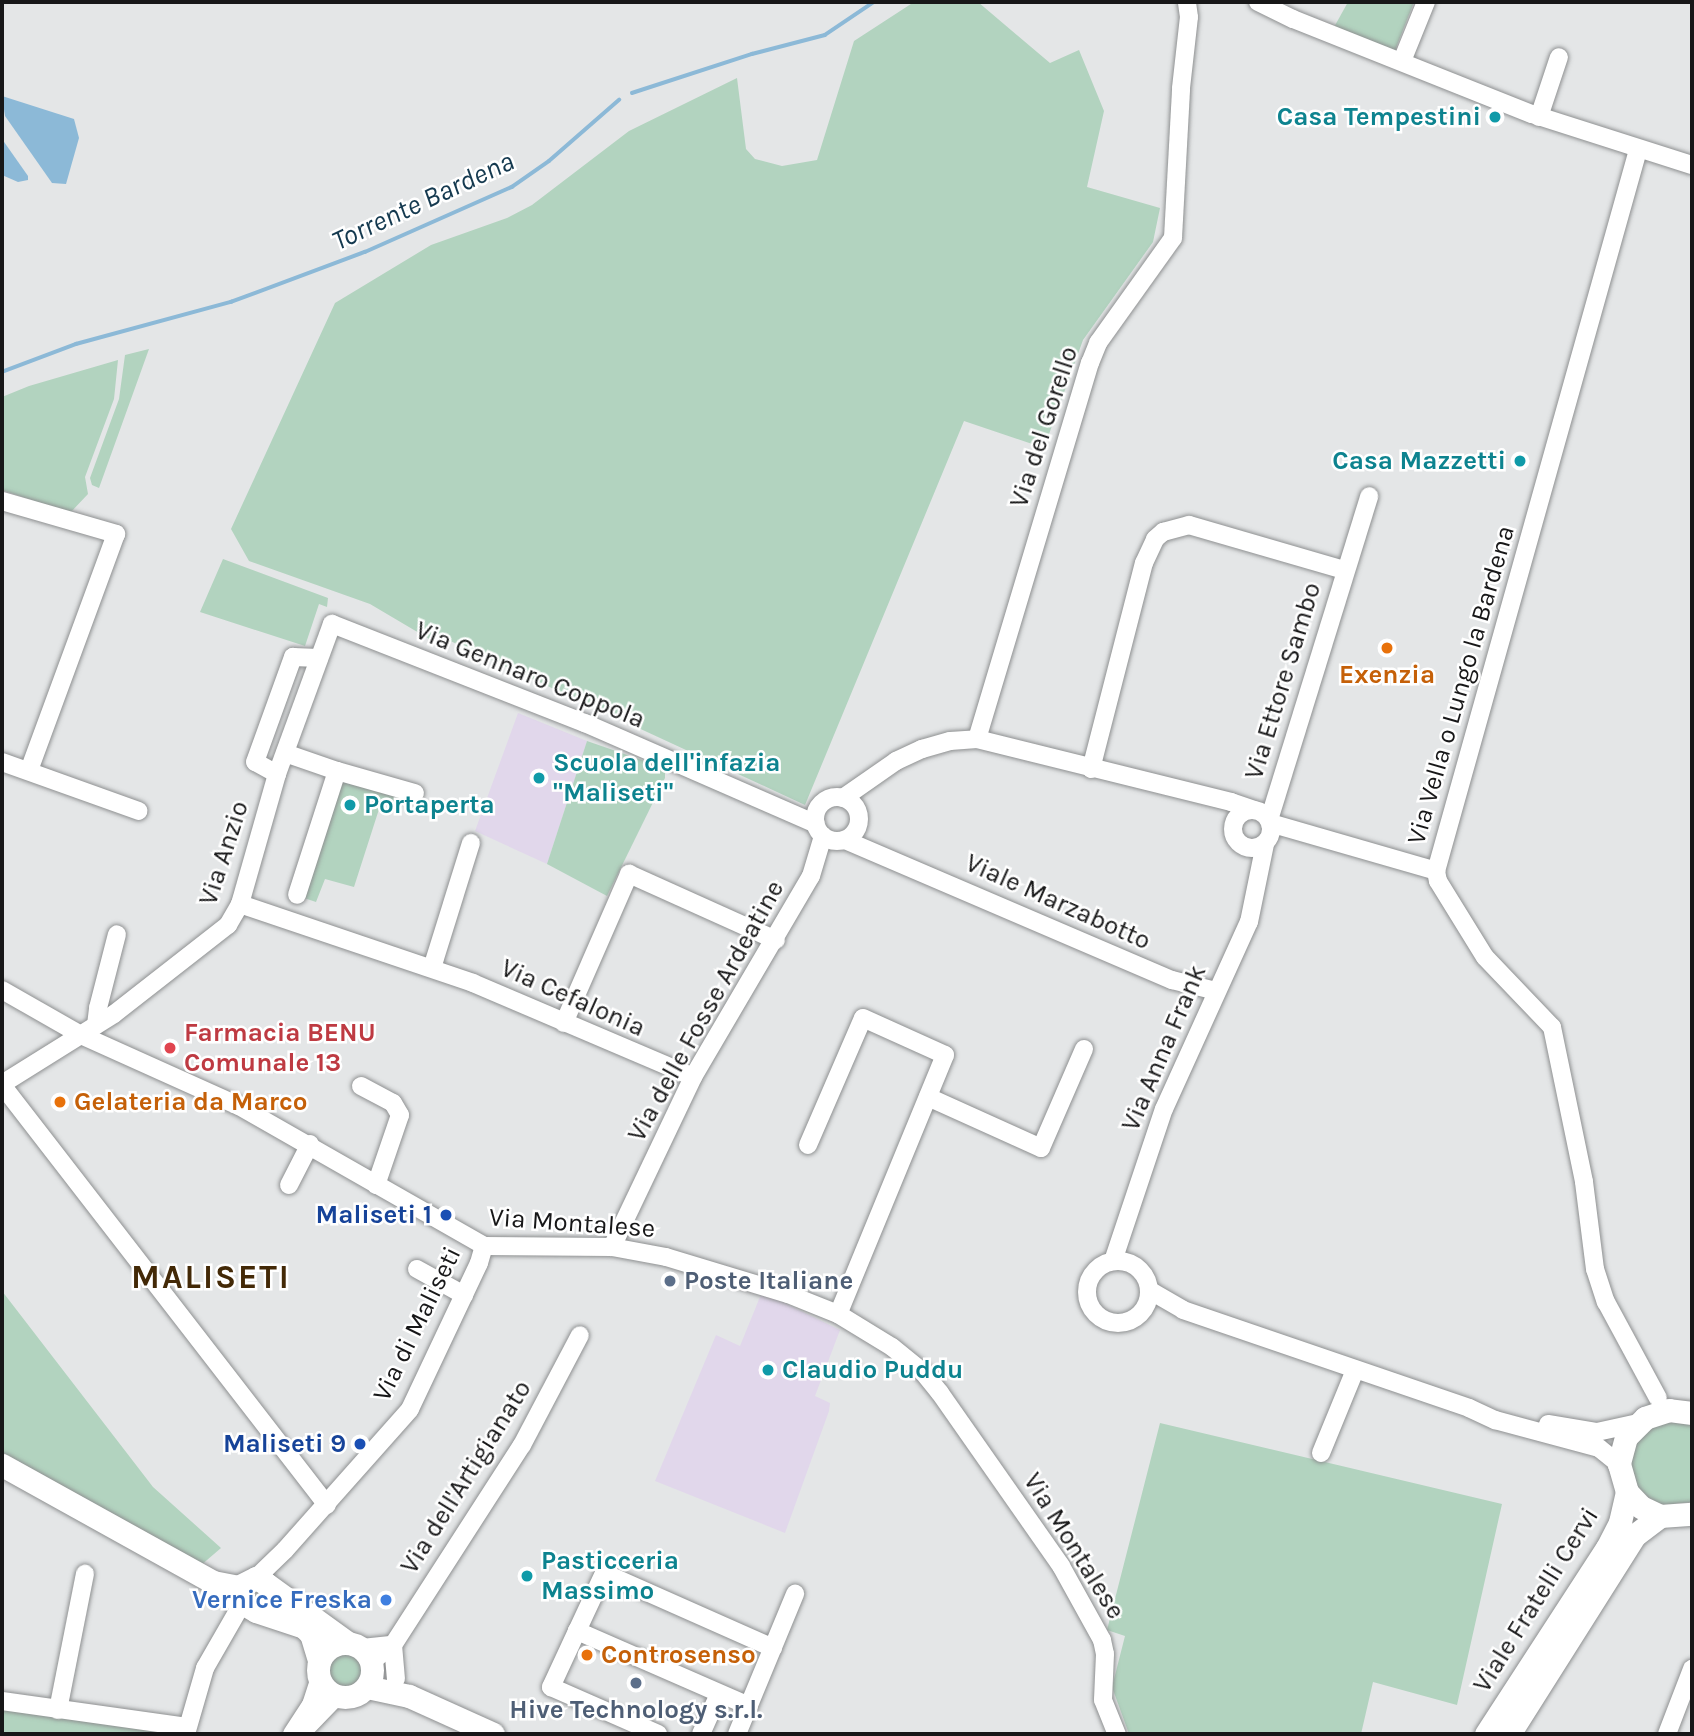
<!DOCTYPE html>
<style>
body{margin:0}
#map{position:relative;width:1694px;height:1736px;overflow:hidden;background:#e4e6e7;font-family:Karla,sans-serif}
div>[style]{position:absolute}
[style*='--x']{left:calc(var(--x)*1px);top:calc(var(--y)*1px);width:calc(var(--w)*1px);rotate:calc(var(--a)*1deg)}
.education>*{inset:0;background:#e1d7eb}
.green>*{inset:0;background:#b2d3bf}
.round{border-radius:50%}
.water>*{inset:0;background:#8cb9d7}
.stream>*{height:3.5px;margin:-1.75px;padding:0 1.75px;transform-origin:1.75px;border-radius:1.75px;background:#8cb9d7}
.roads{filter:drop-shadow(0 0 2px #8e9091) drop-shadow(0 0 2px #8e9091)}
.minor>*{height:18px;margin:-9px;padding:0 9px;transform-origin:9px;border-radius:9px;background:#fff}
.minor>.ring{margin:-9px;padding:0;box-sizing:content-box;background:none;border:18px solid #fff;border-radius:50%}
.major>*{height:23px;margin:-11.5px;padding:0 11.5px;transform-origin:11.5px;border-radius:11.5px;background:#fff}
.major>.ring{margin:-11.5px;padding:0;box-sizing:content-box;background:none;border:23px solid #fff;border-radius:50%}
.dots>*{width:19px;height:19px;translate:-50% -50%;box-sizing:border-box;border:4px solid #fff;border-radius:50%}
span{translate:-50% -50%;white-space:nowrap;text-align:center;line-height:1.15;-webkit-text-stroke:5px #fff;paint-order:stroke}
.culture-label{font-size:26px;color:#0d838f;font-weight:700}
.right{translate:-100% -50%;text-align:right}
.left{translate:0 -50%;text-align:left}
.street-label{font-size:26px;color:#171718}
.food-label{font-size:26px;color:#c56008;font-weight:700}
.health-label{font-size:26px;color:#be3a42;font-weight:700}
.transit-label{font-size:26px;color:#164399;font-weight:700}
.service-label{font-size:26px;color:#4e5e75;font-weight:700}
.shop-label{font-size:26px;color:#366cbe;font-weight:700}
.water-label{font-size:28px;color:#14394f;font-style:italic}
.district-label{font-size:33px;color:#432907;font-weight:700;letter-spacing:2px}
.frame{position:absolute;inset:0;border:4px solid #171718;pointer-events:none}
</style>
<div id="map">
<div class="education">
<i style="clip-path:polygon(518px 713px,587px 741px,547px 864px,475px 831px)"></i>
<i style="clip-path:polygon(762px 1292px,840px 1330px,815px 1396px,830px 1403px,829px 1411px,785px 1533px,655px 1481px,716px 1335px,740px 1346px)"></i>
</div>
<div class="green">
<i style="clip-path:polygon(914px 2px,978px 2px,1050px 63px,1079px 50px,1104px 111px,1087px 187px,1160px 208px,1153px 242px,1083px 340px,1044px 448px,964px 421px,805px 805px,446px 639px,436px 643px,370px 604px,249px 561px,231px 529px,335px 303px,431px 245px,507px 218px,532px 205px,629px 131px,737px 78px,746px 149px,755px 159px,782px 166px,817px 160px,854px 41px)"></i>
<i style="clip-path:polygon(1348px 2px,1414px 2px,1394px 53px,1333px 29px)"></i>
<i style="clip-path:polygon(149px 349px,99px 488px,92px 485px,90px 478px,119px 399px,125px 355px)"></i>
<i style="clip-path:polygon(118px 360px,114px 399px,85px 477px,88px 494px,70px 513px,2px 490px,2px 397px,29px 386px)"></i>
<i style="clip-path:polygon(223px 559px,328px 598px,327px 607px,319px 604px,305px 646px,200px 612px)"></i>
<i style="clip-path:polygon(587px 741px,665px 768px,665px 778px,607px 896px,547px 864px)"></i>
<i style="clip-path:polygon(340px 777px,407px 795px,401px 809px,381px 803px,354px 887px,325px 879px,316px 902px,301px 897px)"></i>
<i style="clip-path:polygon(2px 1291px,153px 1487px,221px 1548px,200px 1566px,2px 1452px)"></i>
<i style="clip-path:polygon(1689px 1421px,1692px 1423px,1692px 1502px,1664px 1505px,1654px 1502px,1637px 1487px,1630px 1466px,1633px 1445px,1656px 1422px)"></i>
<i style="clip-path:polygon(1160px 1423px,1502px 1504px,1457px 1705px,1373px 1682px,1361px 1734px,1129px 1734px,1112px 1687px,1125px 1636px,1107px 1630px)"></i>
<i class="round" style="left:326px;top:1649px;width:40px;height:40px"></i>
<i style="clip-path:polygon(2px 1705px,178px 1734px,2px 1734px)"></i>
</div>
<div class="water">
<i style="clip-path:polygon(2px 96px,74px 119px,79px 138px,66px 184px,52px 183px,5px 116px)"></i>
<i style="clip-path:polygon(2px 139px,28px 176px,28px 180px,18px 182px,2px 175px)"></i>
</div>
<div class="stream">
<i style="--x:632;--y:93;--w:126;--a:-18"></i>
<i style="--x:752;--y:54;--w:75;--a:-14.6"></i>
<i style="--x:825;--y:35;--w:59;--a:-34"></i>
<i style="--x:2;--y:372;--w:79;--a:-20.7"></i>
<i style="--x:76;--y:344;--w:161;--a:-15.2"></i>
<i style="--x:231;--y:302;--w:143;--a:-20.5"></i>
<i style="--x:365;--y:252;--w:161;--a:-23.9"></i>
<i style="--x:512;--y:187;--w:45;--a:-35.1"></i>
<i style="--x:549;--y:161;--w:93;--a:-41.1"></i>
</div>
<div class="roads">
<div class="minor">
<i style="--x:1258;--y:2;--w:39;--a:26"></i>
<i style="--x:1293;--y:19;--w:257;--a:21.7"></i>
<i style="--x:1532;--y:114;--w:168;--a:17.7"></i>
<i style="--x:1402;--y:61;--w:64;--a:-67.9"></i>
<i style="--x:1539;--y:117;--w:63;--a:-71.6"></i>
<i style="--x:1638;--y:150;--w:749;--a:105.65"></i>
<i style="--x:1436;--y:871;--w:10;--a:79"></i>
<i style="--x:1438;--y:881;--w:89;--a:58.3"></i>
<i style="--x:1485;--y:957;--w:97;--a:46.3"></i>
<i style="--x:1552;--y:1027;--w:158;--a:78.3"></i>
<i style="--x:1584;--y:1182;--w:88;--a:82.8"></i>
<i style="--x:1595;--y:1269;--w:35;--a:72"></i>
<i style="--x:1606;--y:1302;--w:109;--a:61.6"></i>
<i style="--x:2;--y:501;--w:119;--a:16.1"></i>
<i style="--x:116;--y:534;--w:252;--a:110.2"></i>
<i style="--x:977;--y:739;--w:393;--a:-73.3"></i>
<i style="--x:1090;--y:363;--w:22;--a:-68"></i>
<i style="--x:1098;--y:343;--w:129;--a:-54.5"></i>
<i style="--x:1173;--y:238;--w:150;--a:-86.9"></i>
<i style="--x:1181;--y:88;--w:71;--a:-83.6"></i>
<i style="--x:1189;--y:17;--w:15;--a:-98"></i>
<i style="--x:285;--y:753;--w:55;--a:19.1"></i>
<i style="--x:337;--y:771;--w:130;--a:107.9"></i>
<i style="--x:2;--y:762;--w:145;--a:19.7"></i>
<i style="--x:1091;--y:769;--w:213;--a:-75.6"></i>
<i style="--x:1144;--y:563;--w:26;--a:-65"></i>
<i style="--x:1155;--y:539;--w:11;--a:-41"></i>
<i style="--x:1163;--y:532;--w:27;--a:-15"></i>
<i style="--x:1189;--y:525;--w:161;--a:16.2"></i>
<i style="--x:337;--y:771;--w:81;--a:15.8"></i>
<i style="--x:277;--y:774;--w:25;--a:-151"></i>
<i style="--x:255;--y:762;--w:112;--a:-70.1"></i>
<i style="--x:293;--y:657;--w:26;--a:2"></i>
<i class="ring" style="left:815px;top:797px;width:26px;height:26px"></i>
<i style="--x:843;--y:798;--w:65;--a:-34.9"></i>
<i style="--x:896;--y:761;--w:29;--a:-25"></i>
<i style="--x:922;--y:749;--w:29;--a:-16"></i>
<i style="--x:950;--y:741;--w:27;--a:-4"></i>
<i style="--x:977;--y:739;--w:262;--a:13.9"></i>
<i style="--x:1231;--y:802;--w:24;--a:19"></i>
<i class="ring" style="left:1233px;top:810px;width:20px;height:20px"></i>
<i style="--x:1269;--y:820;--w:339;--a:-72.8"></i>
<i style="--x:1270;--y:823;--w:173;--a:16.1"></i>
<i style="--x:845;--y:840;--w:356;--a:23.2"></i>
<i style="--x:1172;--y:980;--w:45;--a:14"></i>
<i style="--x:240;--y:904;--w:246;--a:18.7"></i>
<i style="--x:473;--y:983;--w:239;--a:23.1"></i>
<i style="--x:432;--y:968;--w:131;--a:-72.7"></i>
<i style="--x:2;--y:990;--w:91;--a:29.7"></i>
<i style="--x:81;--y:1035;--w:173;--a:24.2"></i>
<i style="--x:239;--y:1106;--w:282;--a:29.7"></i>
<i style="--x:484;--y:1246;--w:128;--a:0.4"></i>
<i style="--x:612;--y:1247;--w:55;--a:10.5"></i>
<i style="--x:666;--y:1257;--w:127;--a:16.9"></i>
<i style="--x:788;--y:1294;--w:54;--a:21.8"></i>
<i style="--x:838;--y:1314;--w:63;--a:31.4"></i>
<i style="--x:892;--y:1347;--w:40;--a:39"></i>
<i style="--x:923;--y:1372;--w:27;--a:51"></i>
<i style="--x:940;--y:1393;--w:211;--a:55"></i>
<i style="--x:1061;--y:1566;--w:85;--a:61"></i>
<i style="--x:1102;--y:1640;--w:14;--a:78"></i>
<i style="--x:1105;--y:1654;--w:46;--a:92.5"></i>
<i style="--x:1103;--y:1700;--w:37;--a:68"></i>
<i style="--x:564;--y:1023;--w:163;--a:-66.4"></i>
<i style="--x:629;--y:874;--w:161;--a:24.2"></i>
<i style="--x:96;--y:1025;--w:17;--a:-83"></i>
<i style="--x:98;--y:1008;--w:76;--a:-75.6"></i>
<i style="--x:2;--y:1084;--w:132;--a:-32"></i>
<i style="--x:114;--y:1014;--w:145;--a:-38"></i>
<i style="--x:228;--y:925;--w:24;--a:-60"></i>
<i style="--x:240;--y:904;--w:135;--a:-74.1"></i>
<i style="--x:277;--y:774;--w:160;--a:-69.9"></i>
<i style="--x:332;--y:624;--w:272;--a:21.4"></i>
<i style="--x:585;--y:723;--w:252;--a:23.6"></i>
<i style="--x:2;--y:1085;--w:531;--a:52.27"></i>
<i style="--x:361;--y:1086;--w:36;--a:28"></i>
<i style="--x:393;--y:1103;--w:14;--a:60"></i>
<i style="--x:400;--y:1115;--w:74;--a:108.9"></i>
<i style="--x:928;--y:1097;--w:124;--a:24.3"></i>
<i style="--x:1041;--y:1148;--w:108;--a:-66.5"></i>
<i style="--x:808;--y:1145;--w:138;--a:-66.6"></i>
<i style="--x:863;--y:1018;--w:90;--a:24.3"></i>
<i style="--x:945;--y:1055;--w:280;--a:112.4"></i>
<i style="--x:289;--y:1185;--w:46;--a:-62.9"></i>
<i style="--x:612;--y:1247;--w:188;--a:-64.5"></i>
<i style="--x:693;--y:1077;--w:233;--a:-59.6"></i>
<i style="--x:811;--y:876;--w:42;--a:-73.3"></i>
<i style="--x:1113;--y:1261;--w:160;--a:-71.5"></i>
<i style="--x:1164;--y:1109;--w:205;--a:-65.6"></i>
<i style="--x:1249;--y:922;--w:80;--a:-78.4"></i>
<i class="ring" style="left:1087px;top:1261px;width:44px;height:44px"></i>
<i style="--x:417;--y:1269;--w:54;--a:29"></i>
<i style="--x:1149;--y:1290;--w:39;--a:30"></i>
<i style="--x:1183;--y:1310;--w:302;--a:18.9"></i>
<i style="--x:1469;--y:1408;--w:29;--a:25"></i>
<i style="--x:1495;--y:1420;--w:108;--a:15.1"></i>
<i style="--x:1599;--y:1448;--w:26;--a:39"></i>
<i style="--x:1548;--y:1424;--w:50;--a:9.3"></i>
<i style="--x:1597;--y:1432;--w:42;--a:-12.4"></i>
<i style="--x:1321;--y:1453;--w:90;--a:-67.7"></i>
<i style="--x:256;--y:1578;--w:40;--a:-44"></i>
<i style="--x:285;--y:1550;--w:188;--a:-48.4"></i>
<i style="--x:410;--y:1409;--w:161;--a:-64.7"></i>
<i style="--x:479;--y:1263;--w:18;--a:-74"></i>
<i style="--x:577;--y:1631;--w:62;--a:114.9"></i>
<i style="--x:551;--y:1687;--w:117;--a:23.7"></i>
<i style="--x:393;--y:1645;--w:34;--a:85"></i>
<i style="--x:362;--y:1648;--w:31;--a:-6"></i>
<i style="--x:371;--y:1662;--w:28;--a:-38"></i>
<i style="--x:393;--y:1645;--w:238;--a:-57.2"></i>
<i style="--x:522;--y:1445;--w:124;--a:-62.2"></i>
<i style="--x:2;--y:1701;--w:187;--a:8"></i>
<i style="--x:749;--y:1706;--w:188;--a:-156.4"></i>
<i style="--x:577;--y:1631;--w:64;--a:-65"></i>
<i style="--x:604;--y:1573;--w:185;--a:23.9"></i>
<i style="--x:58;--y:1710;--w:139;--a:-78.8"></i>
<i style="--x:308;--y:1726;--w:40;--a:-46"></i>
<i style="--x:186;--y:1734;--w:69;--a:-73.9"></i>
<i style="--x:205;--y:1668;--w:62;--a:-60.1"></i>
<i style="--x:292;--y:1734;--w:35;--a:-57"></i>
<i style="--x:311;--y:1705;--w:26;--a:-72"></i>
<i style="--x:701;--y:1734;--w:44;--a:-65.8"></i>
<i style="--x:737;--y:1734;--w:152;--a:-67.5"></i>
<i style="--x:1667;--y:1734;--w:70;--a:-69"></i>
</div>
<div class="major">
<i style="--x:1692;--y:1413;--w:23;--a:-173"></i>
<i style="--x:1669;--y:1410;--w:25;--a:162"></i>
<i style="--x:1645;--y:1418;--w:27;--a:135"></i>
<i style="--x:1626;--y:1437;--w:28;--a:105"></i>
<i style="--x:1619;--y:1464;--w:29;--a:74"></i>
<i style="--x:1627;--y:1492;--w:21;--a:47"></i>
<i style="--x:1641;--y:1507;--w:21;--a:25"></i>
<i style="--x:1660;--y:1516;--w:32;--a:-4"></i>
<i style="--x:2;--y:1465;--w:241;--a:29"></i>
<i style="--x:213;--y:1582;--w:25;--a:11"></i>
<i style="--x:238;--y:1587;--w:20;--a:-27"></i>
<i style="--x:256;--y:1578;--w:10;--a:29"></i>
<i style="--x:265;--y:1583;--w:102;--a:35.9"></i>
<i style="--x:214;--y:1587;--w:48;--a:29.7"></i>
<i style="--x:256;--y:1611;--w:51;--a:18.4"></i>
<i style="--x:304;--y:1627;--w:10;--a:45"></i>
<i style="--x:311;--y:1634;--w:28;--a:73"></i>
<i class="ring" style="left:318px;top:1643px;width:31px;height:31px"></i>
<i style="--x:367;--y:1687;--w:43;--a:12.1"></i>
<i style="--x:409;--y:1696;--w:92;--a:24.3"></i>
<i style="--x:1486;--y:1734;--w:222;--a:-57"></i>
<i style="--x:1607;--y:1548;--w:29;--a:-63"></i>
<i style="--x:1620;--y:1522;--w:31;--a:-77"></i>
<i style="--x:1509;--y:1734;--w:236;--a:-57.7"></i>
<i style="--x:1635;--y:1535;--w:31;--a:-37"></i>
</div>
</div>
<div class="dots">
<i style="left:1495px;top:117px;background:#0f9aa8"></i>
<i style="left:1520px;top:461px;background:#0f9aa8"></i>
<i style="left:1387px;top:648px;background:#e8710a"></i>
<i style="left:539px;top:778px;background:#0f9aa8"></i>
<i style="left:350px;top:805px;background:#0f9aa8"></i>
<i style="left:170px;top:1048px;background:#e0444e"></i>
<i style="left:60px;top:1102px;background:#e8710a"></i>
<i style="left:446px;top:1215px;background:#1a4fb4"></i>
<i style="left:670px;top:1281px;background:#5c6f8a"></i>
<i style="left:768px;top:1370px;background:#0f9aa8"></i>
<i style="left:360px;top:1444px;background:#1a4fb4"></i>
<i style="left:527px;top:1576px;background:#0f9aa8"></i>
<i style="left:386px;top:1600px;background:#3f7fe0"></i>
<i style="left:587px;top:1655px;background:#e8710a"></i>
<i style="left:636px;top:1683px;background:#5c6f8a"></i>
</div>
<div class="culture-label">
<span class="right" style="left:1481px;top:117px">Casa Tempestini</span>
<span class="right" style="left:1506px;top:461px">Casa Mazzetti</span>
<span class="left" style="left:553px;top:778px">Scuola dell'infazia<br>"Maliseti"</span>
<span class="left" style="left:364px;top:805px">Portaperta</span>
<span class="left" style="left:782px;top:1370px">Claudio Puddu</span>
<span class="left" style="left:541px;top:1576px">Pasticceria<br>Massimo</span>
</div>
<div class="street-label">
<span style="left:1044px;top:427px;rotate:-72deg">Via del Gorello</span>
<span style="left:530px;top:675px;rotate:22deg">Via Gennaro Coppola</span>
<span style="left:1283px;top:681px;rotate:-73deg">Via Ettore Sambo</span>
<span style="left:1461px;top:685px;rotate:-74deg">Via Vella o Lungo la Bardena</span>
<span style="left:224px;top:853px;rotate:-72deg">Via Anzio</span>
<span style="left:1058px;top:902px;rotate:24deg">Viale Marzabotto</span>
<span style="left:573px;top:998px;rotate:24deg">Via Cefalonia</span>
<span style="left:706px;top:1011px;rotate:-61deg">Via delle Fosse Ardeatine</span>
<span style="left:1164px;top:1048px;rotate:-67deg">Via Anna Frank</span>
<span style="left:572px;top:1223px;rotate:4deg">Via Montalese</span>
<span style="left:417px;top:1324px;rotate:-64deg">Via di Maliseti</span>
<span style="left:466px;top:1477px;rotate:-58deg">Via dell'Artigianato</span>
<span style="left:1074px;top:1546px;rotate:58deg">Via Montalese</span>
<span style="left:1536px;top:1600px;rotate:-58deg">Viale Fratelli Cervi</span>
</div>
<div class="food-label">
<span style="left:1387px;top:675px">Exenzia</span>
<span class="left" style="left:74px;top:1102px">Gelateria da Marco</span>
<span class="left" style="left:601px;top:1655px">Controsenso</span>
</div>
<div class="health-label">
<span class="left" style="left:184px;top:1048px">Farmacia BENU<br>Comunale 13</span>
</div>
<div class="transit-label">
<span class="right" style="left:432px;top:1215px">Maliseti 1</span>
<span class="right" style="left:346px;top:1444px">Maliseti 9</span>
</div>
<div class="service-label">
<span class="left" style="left:684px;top:1281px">Poste Italiane</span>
<span style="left:636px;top:1710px">Hive Technology s.r.l.</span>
</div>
<div class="shop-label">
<span class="right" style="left:372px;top:1600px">Vernice Freska</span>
</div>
<div class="water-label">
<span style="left:423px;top:201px;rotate:-25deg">Torrente Bardena</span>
</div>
<div class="district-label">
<span style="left:211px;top:1278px">MALISETI</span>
</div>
<div class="frame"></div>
</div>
